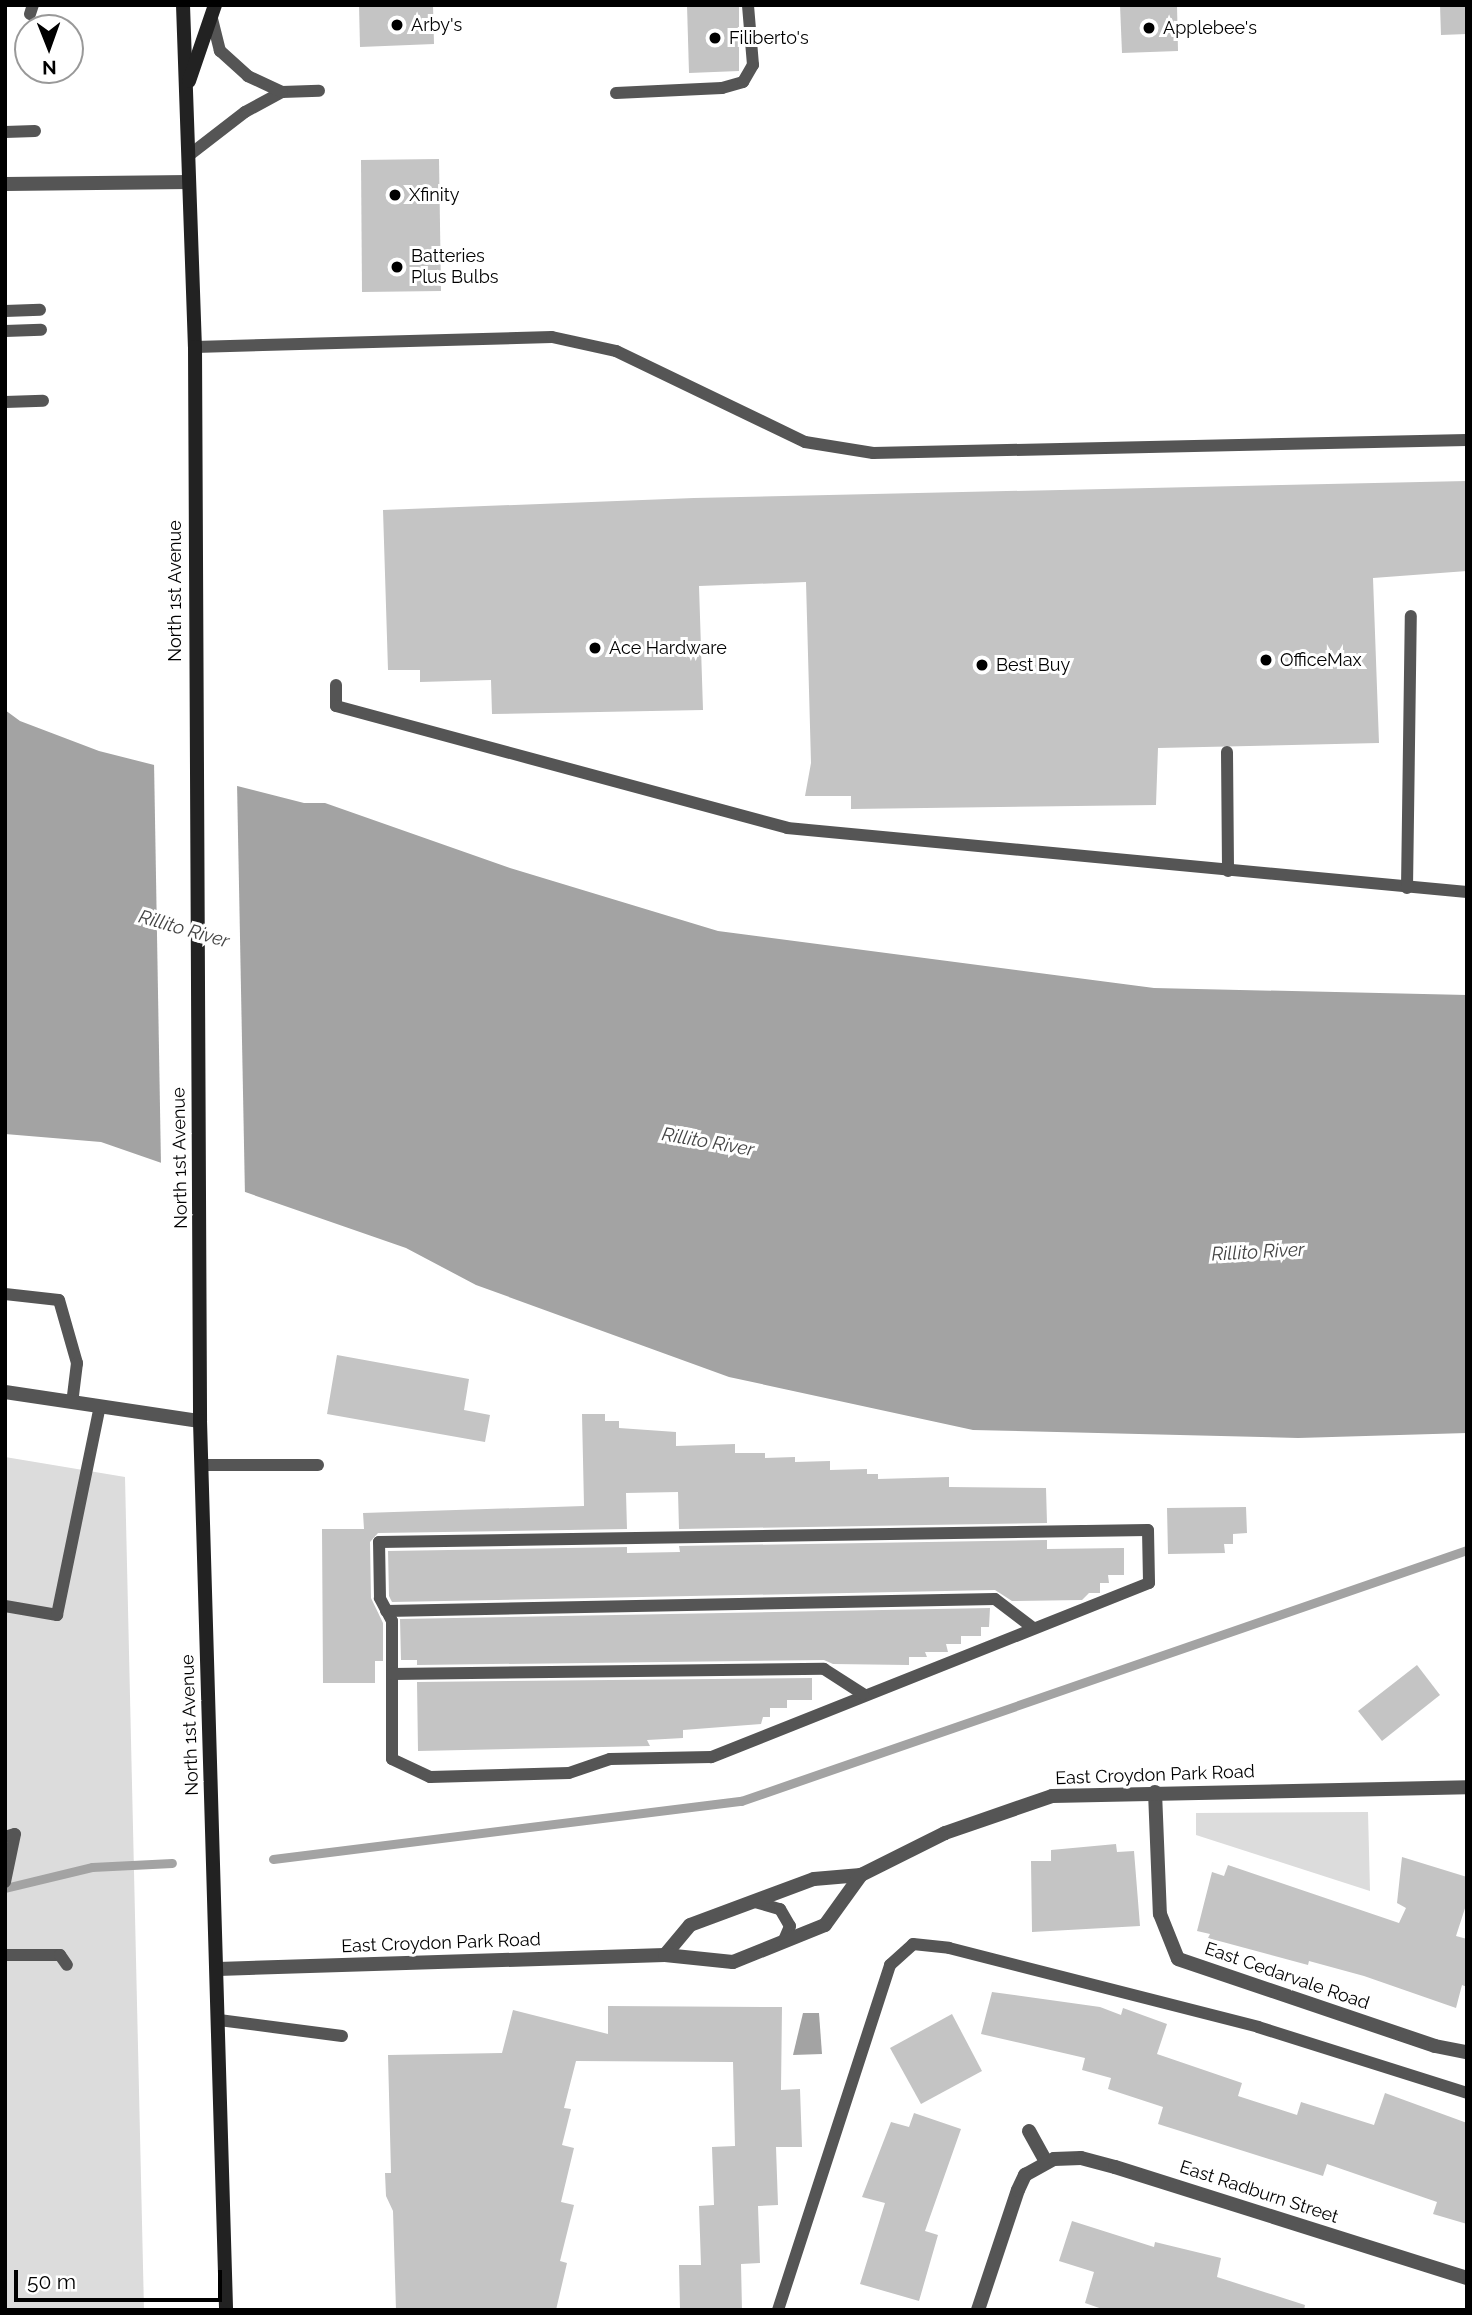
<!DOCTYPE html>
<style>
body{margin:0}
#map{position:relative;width:1472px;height:2315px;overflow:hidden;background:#fff;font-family:Raleway,sans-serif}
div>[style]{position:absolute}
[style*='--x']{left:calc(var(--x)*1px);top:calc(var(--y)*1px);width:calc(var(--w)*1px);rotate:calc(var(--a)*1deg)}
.green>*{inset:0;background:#dcdcdc}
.water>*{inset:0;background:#a3a3a3}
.pier>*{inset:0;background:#fff}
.stream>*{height:9px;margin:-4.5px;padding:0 4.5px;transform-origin:4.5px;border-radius:4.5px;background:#a3a3a3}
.building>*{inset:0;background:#c4c4c4}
.service>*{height:12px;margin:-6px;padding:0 6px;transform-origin:6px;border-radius:6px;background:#555}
.minor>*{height:14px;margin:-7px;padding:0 7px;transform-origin:7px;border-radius:7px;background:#555}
.secondary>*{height:14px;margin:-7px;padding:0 7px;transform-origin:7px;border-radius:7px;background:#222}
.dots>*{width:19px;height:19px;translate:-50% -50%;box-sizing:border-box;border:4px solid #fff;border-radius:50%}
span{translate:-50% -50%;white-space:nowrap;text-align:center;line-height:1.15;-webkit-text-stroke:6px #fff;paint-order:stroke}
.poi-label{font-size:18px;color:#000}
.left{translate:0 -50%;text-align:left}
.street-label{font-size:18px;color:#000}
.water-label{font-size:19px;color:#444;font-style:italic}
.frame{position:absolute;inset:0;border:7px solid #000;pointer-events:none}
.north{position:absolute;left:14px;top:14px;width:70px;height:70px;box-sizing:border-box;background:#fff;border:2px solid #999;border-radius:50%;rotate:179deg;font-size:19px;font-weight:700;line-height:28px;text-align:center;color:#000}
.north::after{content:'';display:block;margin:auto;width:24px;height:32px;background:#000;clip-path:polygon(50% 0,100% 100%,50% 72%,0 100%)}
.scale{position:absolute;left:14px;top:2270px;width:208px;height:32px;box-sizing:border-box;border:4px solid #000;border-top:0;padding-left:9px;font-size:21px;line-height:24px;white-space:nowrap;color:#000;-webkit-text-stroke:5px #fff;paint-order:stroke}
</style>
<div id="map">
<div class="green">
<i style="clip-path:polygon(5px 1457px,125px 1477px,144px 2310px,5px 2310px)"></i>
<i style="clip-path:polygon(1368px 1812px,1370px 1891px,1196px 1835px,1196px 1813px)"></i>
</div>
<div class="water">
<i style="clip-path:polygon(5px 710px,20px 721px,99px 751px,304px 803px,325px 803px,510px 868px,718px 931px,1154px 988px,1467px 995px,1467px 1433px,1298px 1438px,973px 1430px,729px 1377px,476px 1285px,406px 1248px,101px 1142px,5px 1134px)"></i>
<i style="clip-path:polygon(803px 2013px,819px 2013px,822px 2054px,793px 2055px)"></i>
</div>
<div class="pier">
<i style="clip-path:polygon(154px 761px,237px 782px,245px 1196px,161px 1166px)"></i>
</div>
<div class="stream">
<i style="--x:273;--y:1859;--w:472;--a:-7.1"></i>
<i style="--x:741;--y:1801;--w:768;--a:-19.07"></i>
<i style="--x:5;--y:1888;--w:89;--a:-13.6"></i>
<i style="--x:92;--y:1867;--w:80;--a:-2.9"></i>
</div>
<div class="building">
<i style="clip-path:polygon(359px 5px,433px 5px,434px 44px,360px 47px)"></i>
<i style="clip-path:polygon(687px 5px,739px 5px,739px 71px,689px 73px)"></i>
<i style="clip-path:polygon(1120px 5px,1177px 5px,1178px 51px,1122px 53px)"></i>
<i style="clip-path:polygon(1440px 5px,1467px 5px,1467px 34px,1441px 35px)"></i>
<i style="clip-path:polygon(439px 159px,441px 291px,362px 292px,361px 160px)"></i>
<i style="clip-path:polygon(1467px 481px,1467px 571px,1373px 578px,1379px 743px,1158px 748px,1156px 805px,851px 809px,851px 796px,805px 796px,811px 763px,806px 582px,699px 586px,703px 710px,492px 714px,491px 680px,420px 682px,420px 670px,388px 670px,383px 510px,694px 498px)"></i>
<i style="clip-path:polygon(337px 1355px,469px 1379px,464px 1410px,490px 1415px,485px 1442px,327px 1414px)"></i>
<i style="clip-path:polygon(582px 1414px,605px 1414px,605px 1421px,619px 1421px,619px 1428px,676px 1432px,676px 1446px,735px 1444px,735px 1453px,765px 1453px,765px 1458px,795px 1457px,795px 1462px,830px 1461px,830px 1470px,867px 1469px,867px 1474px,878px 1474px,878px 1479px,949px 1477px,949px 1487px,1046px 1488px,1047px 1523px,679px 1529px,678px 1492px,626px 1493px,627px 1529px,378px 1533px,370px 1542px,371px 1598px,383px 1623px,383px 1661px,375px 1661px,375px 1683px,323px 1683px,322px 1529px,364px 1529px,363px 1513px,584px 1506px)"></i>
<i style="clip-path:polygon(1246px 1507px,1247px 1533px,1233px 1534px,1233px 1544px,1224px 1544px,1225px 1553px,1168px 1554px,1167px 1508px)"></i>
<i style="clip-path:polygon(1047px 1540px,1047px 1549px,1124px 1548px,1124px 1575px,1108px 1575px,1109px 1583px,1100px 1583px,1100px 1593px,1089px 1593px,1082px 1600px,1012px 1601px,995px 1590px,392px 1602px,389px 1596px,388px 1551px,627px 1547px,627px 1553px,680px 1552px,679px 1546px)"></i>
<i style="clip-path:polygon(990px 1608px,989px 1627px,981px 1627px,981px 1636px,961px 1636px,961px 1644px,946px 1644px,948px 1652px,925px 1652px,927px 1657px,909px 1657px,909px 1665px,833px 1664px,824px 1660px,417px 1665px,417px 1660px,401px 1660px,400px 1619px)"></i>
<i style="clip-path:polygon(1417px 1665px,1440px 1695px,1382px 1741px,1358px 1711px)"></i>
<i style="clip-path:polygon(812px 1678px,812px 1700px,787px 1700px,787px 1708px,770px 1708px,770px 1717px,763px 1717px,761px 1724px,683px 1730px,683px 1738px,647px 1740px,650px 1746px,418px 1751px,417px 1682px)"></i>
<i style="clip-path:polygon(1116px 1844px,1117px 1852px,1134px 1851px,1140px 1926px,1032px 1932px,1031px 1861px,1051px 1861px,1051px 1850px)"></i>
<i style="clip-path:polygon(1402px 1857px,1467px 1877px,1467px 1902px,1456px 1936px,1467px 1939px,1467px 1987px,1462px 1985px,1456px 2008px,1364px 1976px,1309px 1961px,1308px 1965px,1208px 1938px,1210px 1934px,1197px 1931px,1212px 1872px,1224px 1876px,1228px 1865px,1399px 1923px,1406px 1908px,1397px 1903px)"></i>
<i style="clip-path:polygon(992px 1992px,1100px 2007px,1121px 2015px,1123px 2008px,1167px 2024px,1157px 2054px,1242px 2083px,1238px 2096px,1297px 2115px,1301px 2102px,1374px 2125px,1385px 2093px,1467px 2123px,1467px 2224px,1433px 2214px,1437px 2202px,1327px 2164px,1323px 2176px,1158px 2124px,1163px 2107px,1108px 2089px,1111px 2078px,1082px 2070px,1085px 2058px,981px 2034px)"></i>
<i style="clip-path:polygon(608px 2006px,782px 2007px,781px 2090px,800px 2089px,802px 2147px,776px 2147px,778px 2205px,758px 2206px,760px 2263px,741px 2264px,742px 2310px,680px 2310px,679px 2265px,701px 2265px,699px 2206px,714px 2205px,712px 2147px,735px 2146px,733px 2062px,576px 2061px,564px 2108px,571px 2109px,562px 2145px,574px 2148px,561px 2202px,574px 2205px,560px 2261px,567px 2263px,556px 2310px,396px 2310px,393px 2211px,386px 2196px,385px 2173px,391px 2173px,388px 2055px,502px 2053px,513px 2010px,608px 2034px)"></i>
<i style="clip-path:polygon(952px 2014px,982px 2071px,921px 2104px,890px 2048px)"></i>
<i style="clip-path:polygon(914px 2113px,961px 2129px,925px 2231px,938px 2235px,919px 2301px,860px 2284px,885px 2203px,862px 2197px,891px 2122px,909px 2127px)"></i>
<i style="clip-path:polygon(1072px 2221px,1154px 2247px,1155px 2242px,1221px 2258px,1217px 2277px,1305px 2305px,1304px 2310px,1105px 2310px,1085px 2303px,1094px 2272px,1059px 2261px)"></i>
</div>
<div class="service">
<i style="--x:30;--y:14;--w:9;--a:-72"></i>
<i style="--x:282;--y:92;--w:37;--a:-2"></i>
<i style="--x:616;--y:93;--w:106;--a:-2.7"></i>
<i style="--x:722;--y:88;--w:22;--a:-16"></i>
<i style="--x:743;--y:82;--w:20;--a:-60"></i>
<i style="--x:753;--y:65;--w:60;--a:-94.8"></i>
<i style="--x:5;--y:132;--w:30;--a:-2"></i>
<i style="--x:188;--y:156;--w:72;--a:-37.7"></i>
<i style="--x:245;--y:112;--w:42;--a:-28.4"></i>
<i style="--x:282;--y:92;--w:38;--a:-155"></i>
<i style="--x:248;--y:76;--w:38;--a:-138"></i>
<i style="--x:220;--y:51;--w:36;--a:-104"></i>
<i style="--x:5;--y:311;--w:35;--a:-2"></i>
<i style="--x:5;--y:331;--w:36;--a:-2"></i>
<i style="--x:195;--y:347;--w:357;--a:-1.6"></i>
<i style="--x:552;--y:337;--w:66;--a:12.3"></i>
<i style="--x:616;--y:351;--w:210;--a:25.7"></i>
<i style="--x:805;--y:442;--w:69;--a:9.2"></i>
<i style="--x:873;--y:453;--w:594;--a:-1.25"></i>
<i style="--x:5;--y:402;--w:38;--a:-2"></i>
<i style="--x:336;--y:685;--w:21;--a:90"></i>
<i style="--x:336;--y:706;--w:467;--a:15.1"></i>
<i style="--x:787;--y:828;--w:683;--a:5.38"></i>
<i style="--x:1227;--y:752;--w:119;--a:89.5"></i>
<i style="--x:1407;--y:888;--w:272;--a:-89.2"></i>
<i style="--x:5;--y:1294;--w:54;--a:6.3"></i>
<i style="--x:59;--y:1300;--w:66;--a:74.1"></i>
<i style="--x:77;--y:1363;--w:39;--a:97"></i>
<i style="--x:201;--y:1465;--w:117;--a:0"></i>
<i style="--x:1148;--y:1530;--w:53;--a:88.9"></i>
<i style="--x:1149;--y:1583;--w:471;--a:158.3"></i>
<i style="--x:711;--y:1757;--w:101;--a:178.9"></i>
<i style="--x:610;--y:1759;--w:43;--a:161.1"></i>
<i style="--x:569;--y:1773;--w:139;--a:178.4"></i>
<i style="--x:430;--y:1777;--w:42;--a:-154.7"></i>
<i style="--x:392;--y:1759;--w:138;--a:-90"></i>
<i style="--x:392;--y:1621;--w:26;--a:-118"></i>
<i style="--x:380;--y:1598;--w:56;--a:-91"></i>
<i style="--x:379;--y:1542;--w:769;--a:-0.89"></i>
<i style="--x:5;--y:1606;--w:53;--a:9.8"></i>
<i style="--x:57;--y:1615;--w:213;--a:-78.4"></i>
<i style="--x:386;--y:1611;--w:609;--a:-1.13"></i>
<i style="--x:995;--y:1599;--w:48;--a:37.3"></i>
<i style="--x:392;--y:1674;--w:432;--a:-0.7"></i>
<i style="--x:824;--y:1669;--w:46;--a:32.7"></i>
<i style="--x:5;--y:1837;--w:10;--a:-17"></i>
<i style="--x:15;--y:1834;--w:49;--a:101.8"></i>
<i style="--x:755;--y:1902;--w:26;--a:16"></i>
<i style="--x:780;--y:1909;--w:20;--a:60"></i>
<i style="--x:790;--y:1926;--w:15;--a:113"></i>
<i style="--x:5;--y:1955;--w:55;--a:0"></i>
<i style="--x:60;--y:1955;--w:12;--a:55"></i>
<i style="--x:219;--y:2020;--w:124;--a:7.4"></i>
<i style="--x:778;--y:2310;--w:363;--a:-72"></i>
<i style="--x:890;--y:1965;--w:31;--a:-42"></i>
<i style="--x:913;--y:1944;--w:36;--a:6"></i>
<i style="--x:949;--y:1948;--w:319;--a:14.3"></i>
<i style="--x:1258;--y:2027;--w:219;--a:17.5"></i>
</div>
<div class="minor">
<i style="--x:5;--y:184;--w:184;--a:-0.6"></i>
<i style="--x:5;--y:1392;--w:197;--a:8.5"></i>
<i style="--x:1155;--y:1792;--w:122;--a:87.7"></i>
<i style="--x:1160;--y:1914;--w:48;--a:68.2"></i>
<i style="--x:1178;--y:1959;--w:271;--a:18.7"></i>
<i style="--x:1435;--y:2046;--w:33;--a:11"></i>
<i style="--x:665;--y:1955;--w:39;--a:-50"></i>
<i style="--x:690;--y:1925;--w:132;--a:-20.4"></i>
<i style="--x:814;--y:1879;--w:47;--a:-4.9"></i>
<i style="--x:861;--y:1875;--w:94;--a:-26.6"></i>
<i style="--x:945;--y:1833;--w:113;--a:-19.1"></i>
<i style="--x:1052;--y:1796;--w:415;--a:-1.2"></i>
<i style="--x:218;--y:1969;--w:447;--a:-1.8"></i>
<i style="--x:665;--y:1955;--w:68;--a:5.9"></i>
<i style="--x:733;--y:1962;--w:99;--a:-21.9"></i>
<i style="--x:825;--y:1925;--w:62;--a:-54.2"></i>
<i style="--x:1029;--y:2131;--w:35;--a:61"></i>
<i style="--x:978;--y:2310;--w:126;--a:-71.6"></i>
<i style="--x:1018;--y:2190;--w:17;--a:-65"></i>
<i style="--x:1025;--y:2175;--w:33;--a:-29"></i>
<i style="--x:1054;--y:2159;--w:27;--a:-2"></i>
<i style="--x:1081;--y:2158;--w:35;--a:15"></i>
<i style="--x:1115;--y:2167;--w:369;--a:17.5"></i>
</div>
<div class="secondary">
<i style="--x:183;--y:5;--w:342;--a:88"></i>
<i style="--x:195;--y:347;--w:1074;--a:89.73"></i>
<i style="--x:200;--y:1421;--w:889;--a:88.32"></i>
<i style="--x:189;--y:81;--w:80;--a:-71.1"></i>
</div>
<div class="dots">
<i style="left:397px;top:25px;background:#000"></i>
<i style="left:1149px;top:28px;background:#000"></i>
<i style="left:715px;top:38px;background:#000"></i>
<i style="left:395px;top:195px;background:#000"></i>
<i style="left:397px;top:267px;background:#000"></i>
<i style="left:595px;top:648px;background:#000"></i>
<i style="left:1266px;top:660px;background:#000"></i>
<i style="left:982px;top:665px;background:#000"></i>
</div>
<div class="poi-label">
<span class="left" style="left:411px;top:25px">Arby's</span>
<span class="left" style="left:1163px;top:28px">Applebee's</span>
<span class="left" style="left:729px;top:38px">Filiberto's</span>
<span class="left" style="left:409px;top:195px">Xfinity</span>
<span class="left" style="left:411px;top:267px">Batteries<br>Plus Bulbs</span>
<span class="left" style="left:609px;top:648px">Ace Hardware</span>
<span class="left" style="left:1280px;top:660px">OfficeMax</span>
<span class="left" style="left:996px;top:665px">Best Buy</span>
</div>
<div class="street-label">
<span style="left:175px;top:591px;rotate:-90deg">North 1st Avenue</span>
<span style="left:180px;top:1158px;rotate:-91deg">North 1st Avenue</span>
<span style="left:190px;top:1725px;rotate:-92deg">North 1st Avenue</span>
<span style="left:1155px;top:1775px;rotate:-2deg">East Croydon Park Road</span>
<span style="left:441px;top:1943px;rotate:-2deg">East Croydon Park Road</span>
<span style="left:1287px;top:1976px;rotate:19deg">East Cedarvale Road</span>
<span style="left:1259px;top:2192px;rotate:18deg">East Radburn Street</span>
</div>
<div class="water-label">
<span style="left:184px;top:929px;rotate:16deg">Rillito River</span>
<span style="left:708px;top:1142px;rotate:10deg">Rillito River</span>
<span style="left:1258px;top:1252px;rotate:-3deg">Rillito River</span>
</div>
<div class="frame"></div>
<div class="north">N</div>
<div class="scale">50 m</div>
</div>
